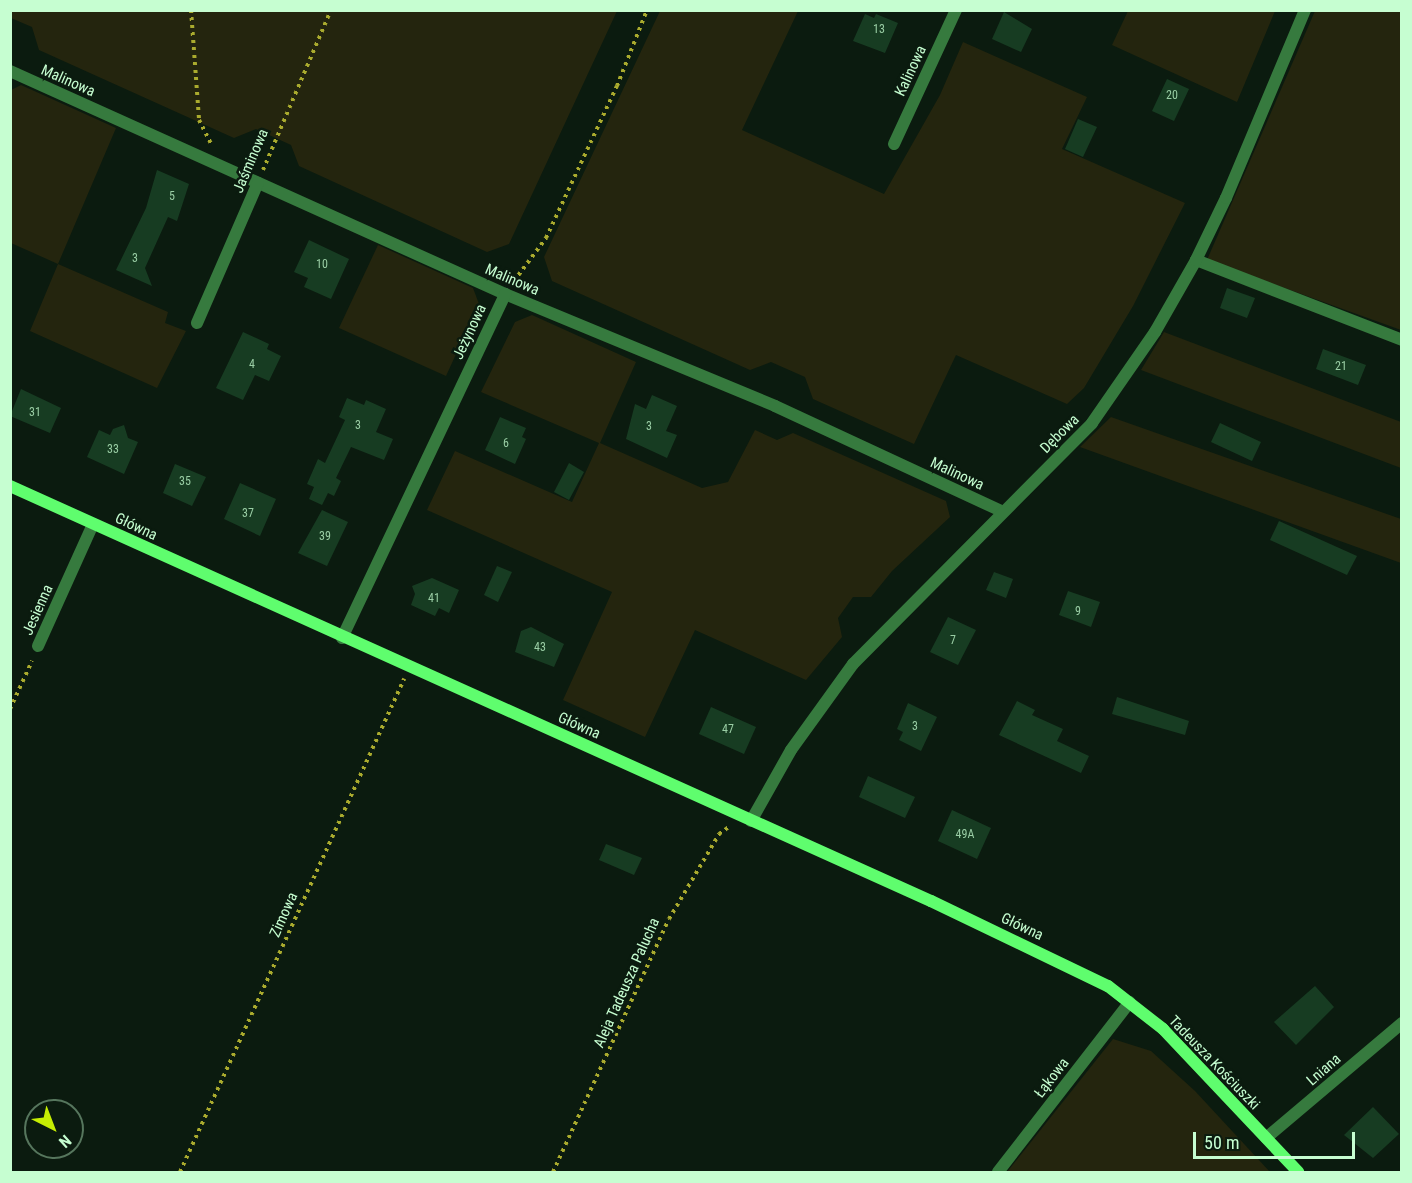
<!DOCTYPE html>
<meta charset="utf-8">
<style>
body{margin:0}
#map{position:relative;width:1412px;height:1183px;overflow:hidden;background:#0b1b0f;font-family:"Roboto Condensed",sans-serif}
div>[style]{position:absolute}
[style*='--x']{left:calc(var(--x)*1px);top:calc(var(--y)*1px);width:calc(var(--w)*1px);rotate:calc(var(--a)*1deg)}
.green>*{inset:0;background:#24250e}
.building>*{inset:0;background:#173c22}
.path>*{height:4px;margin-top:-2px;transform-origin:0;background:repeating-linear-gradient(90deg,#aaab2e 0 3px,transparent 0 7.5px)}
.street>*{height:12px;margin:-6px;padding:0 6px;transform-origin:6px;border-radius:6px;background:#367a3e}
.secondary>*{height:12px;margin:-6px;padding:0 6px;transform-origin:6px;border-radius:6px;background:#5ffd6e}
span{translate:-50% -50%;white-space:nowrap;text-align:center;line-height:1.15;-webkit-text-stroke:5px #0b1b0f;paint-order:stroke}
.number-label{font-size:12px;color:#9acea5}
.number-label span{-webkit-text-stroke-width:0}
.street-label{font-size:15px;color:#c6fed1}
.frame{position:absolute;inset:0;border:12px solid #c6fed1;pointer-events:none}
.north{position:absolute;left:24px;top:1099px;width:60px;height:60px;box-sizing:border-box;background:#0b1b0f;border:2px solid #56765d;border-radius:50%;rotate:138deg;font-size:16px;font-weight:700;line-height:24px;text-align:center;color:#c6fed1}
.north::after{content:'';display:block;margin:auto;width:21px;height:27px;background:#c6ee03;clip-path:polygon(50% 0,100% 100%,50% 72%,0 100%)}
.scale{position:absolute;left:1193px;top:1132px;width:162px;height:27px;box-sizing:border-box;border:3px solid #c6fed1;border-top:0;padding-left:8px;font-size:18px;line-height:21px;white-space:nowrap;color:#c6fed1;-webkit-text-stroke:4px #0b1b0f;paint-order:stroke}
</style>
<div id="map">
<div class="green">
<i style="clip-path:polygon(11px 10px,617px 10px,617px 11px,509px 244px,487px 252px,299px 166px,291px 145px,256px 129px,234px 138px,39px 50px,32px 27px,11px 18px)"></i>
<i style="clip-path:polygon(660px 11px,798px 11px,742px 130px,884px 194px,940px 95px,963px 42px,1087px 97px,1062px 149px,1185px 203px,1133px 306px,1084px 388px,1067px 404px,956px 355px,914px 444px,813px 399px,805px 377px,771px 362px,750px 370px,552px 281px,544px 257px)"></i>
<i style="clip-path:polygon(1128px 11px,1128px 10px,1275px 11px,1237px 102px,1112px 45px)"></i>
<i style="clip-path:polygon(1315px 11px,1401px 11px,1401px 330px,1207px 260px)"></i>
<i style="clip-path:polygon(21px 85px,116px 128px,58px 264px,168px 312px,165px 323px,186px 331px,157px 388px,30px 331px,58px 264px,11px 243px,11px 90px)"></i>
<i style="clip-path:polygon(378px 245px,473px 288px,479px 304px,446px 376px,339px 328px)"></i>
<i style="clip-path:polygon(532px 315px,636px 362px,600px 443px,702px 488px,728px 482px,755px 430px,777px 440px,793px 433px,946px 501px,950px 517px,892px 571px,871px 597px,853px 597px,838px 618px,842px 637px,806px 680px,695px 630px,645px 737px,563px 700px,612px 592px,427px 510px,455px 451px,572px 502px,599px 443px,481px 392px,515px 322px)"></i>
<i style="clip-path:polygon(1164px 332px,1401px 422px,1401px 468px,1141px 370px)"></i>
<i style="clip-path:polygon(1111px 417px,1401px 519px,1401px 563px,1080px 447px)"></i>
<i style="clip-path:polygon(1113px 1039px,1151px 1051px,1195px 1091px,1270px 1172px,1007px 1172px)"></i>
</div>
<div class="building">
<i style="clip-path:polygon(1004px 12px,1032px 29px,1021px 52px,992px 39px)"></i>
<i style="clip-path:polygon(865px 14px,874px 18px,876px 14px,898px 23px,885px 53px,853px 41px)"></i>
<i style="clip-path:polygon(1167px 79px,1189px 89px,1174px 121px,1152px 111px)"></i>
<i style="clip-path:polygon(1078px 119px,1097px 127px,1083px 157px,1065px 149px)"></i>
<i style="clip-path:polygon(157px 170px,189px 184px,177px 221px,168px 217px,145px 268px,152px 286px,116px 270px,146px 208px)"></i>
<i style="clip-path:polygon(309px 240px,349px 259px,331px 299px,304px 287px,308px 278px,294px 272px)"></i>
<i style="clip-path:polygon(1227px 288px,1255px 298px,1247px 318px,1220px 308px)"></i>
<i style="clip-path:polygon(243px 332px,269px 344px,267px 349px,281px 356px,269px 381px,255px 375px,243px 400px,216px 388px)"></i>
<i style="clip-path:polygon(1323px 349px,1366px 365px,1358px 385px,1316px 369px)"></i>
<i style="clip-path:polygon(21px 389px,61px 408px,50px 433px,10px 416px)"></i>
<i style="clip-path:polygon(652px 395px,677px 406px,666px 431px,677px 435px,667px 458px,626px 439px,635px 404px,646px 409px)"></i>
<i style="clip-path:polygon(347px 398px,364px 405px,366px 400px,386px 409px,376px 432px,393px 439px,384px 460px,351px 447px,336px 478px,341px 481px,334px 496px,328px 493px,322px 505px,309px 499px,314px 487px,307px 484px,318px 459px,325px 463px,345px 420px,339px 417px)"></i>
<i style="clip-path:polygon(500px 417px,526px 428px,522px 437px,526px 439px,515px 464px,485px 450px)"></i>
<i style="clip-path:polygon(1220px 423px,1261px 442px,1252px 461px,1211px 442px)"></i>
<i style="clip-path:polygon(124px 425px,128px 438px,138px 442px,124px 474px,87px 457px,99px 430px,110px 435px,113px 429px)"></i>
<i style="clip-path:polygon(569px 463px,584px 472px,569px 500px,554px 492px)"></i>
<i style="clip-path:polygon(175px 464px,206px 477px,192px 506px,163px 493px)"></i>
<i style="clip-path:polygon(240px 483px,276px 499px,260px 536px,224px 519px)"></i>
<i style="clip-path:polygon(322px 510px,348px 522px,327px 566px,298px 553px)"></i>
<i style="clip-path:polygon(1279px 521px,1357px 556px,1347px 575px,1270px 540px)"></i>
<i style="clip-path:polygon(497px 566px,512px 572px,498px 602px,484px 595px)"></i>
<i style="clip-path:polygon(994px 572px,1013px 579px,1006px 598px,986px 590px)"></i>
<i style="clip-path:polygon(432px 578px,459px 590px,449px 613px,439px 608px,435px 616px,411px 605px,415px 594px,412px 586px)"></i>
<i style="clip-path:polygon(1068px 591px,1100px 602px,1091px 627px,1059px 615px)"></i>
<i style="clip-path:polygon(948px 617px,976px 630px,958px 665px,930px 652px)"></i>
<i style="clip-path:polygon(531px 627px,564px 644px,554px 667px,515px 652px,521px 631px)"></i>
<i style="clip-path:polygon(1117px 697px,1189px 721px,1185px 735px,1112px 714px)"></i>
<i style="clip-path:polygon(1017px 701px,1035px 710px,1032px 715px,1063px 729px,1057px 741px,1089px 756px,1081px 773px,999px 735px)"></i>
<i style="clip-path:polygon(908px 703px,937px 717px,921px 751px,899px 740px,903px 732px,897px 729px)"></i>
<i style="clip-path:polygon(711px 707px,756px 727px,744px 754px,699px 734px)"></i>
<i style="clip-path:polygon(868px 776px,915px 797px,905px 818px,859px 797px)"></i>
<i style="clip-path:polygon(952px 810px,991px 828px,977px 859px,938px 841px)"></i>
<i style="clip-path:polygon(606px 844px,642px 858px,634px 875px,599px 860px)"></i>
<i style="clip-path:polygon(1315px 986px,1334px 1007px,1296px 1045px,1274px 1022px)"></i>
<i style="clip-path:polygon(1373px 1107px,1399px 1134px,1373px 1158px,1344px 1135px)"></i>
</div>
<div class="path">
<i style="--x:191;--y:10;--w:110;--a:85.8"></i>
<i style="--x:199;--y:120;--w:27;--a:63"></i>
<i style="--x:263;--y:170;--w:174;--a:-67"></i>
<i style="--x:514;--y:281;--w:54;--a:-53.3"></i>
<i style="--x:546;--y:238;--w:168;--a:-65"></i>
<i style="--x:617;--y:86;--w:82;--a:-68.5"></i>
<i style="--x:10;--y:709;--w:53;--a:-65.4"></i>
<i style="--x:180;--y:1172;--w:542;--a:-65.56"></i>
<i style="--x:553;--y:1172;--w:278;--a:-65.4"></i>
<i style="--x:669;--y:919;--w:99;--a:-59.5"></i>
<i style="--x:719;--y:834;--w:14;--a:-36"></i>
</div>
<div class="street">
<i style="--x:10;--y:71;--w:543;--a:24.25"></i>
<i style="--x:505;--y:294;--w:292;--a:22.5"></i>
<i style="--x:775;--y:406;--w:251;--a:24.9"></i>
<i style="--x:894;--y:144;--w:148;--a:-65.2"></i>
<i style="--x:1196;--y:260;--w:221;--a:21.2"></i>
<i style="--x:197;--y:323;--w:153;--a:-66.5"></i>
<i style="--x:342;--y:638;--w:381;--a:-64.6"></i>
<i style="--x:38;--y:646;--w:134;--a:-65.7"></i>
<i style="--x:751;--y:821;--w:81;--a:-60.6"></i>
<i style="--x:791;--y:750;--w:106;--a:-54.2"></i>
<i style="--x:853;--y:664;--w:339;--a:-45.2"></i>
<i style="--x:1092;--y:423;--w:111;--a:-55.3"></i>
<i style="--x:1155;--y:332;--w:83;--a:-60.3"></i>
<i style="--x:1196;--y:260;--w:69;--a:-64.2"></i>
<i style="--x:1226;--y:198;--w:204;--a:-67.2"></i>
<i style="--x:1266;--y:1138;--w:178;--a:-40.2"></i>
<i style="--x:998;--y:1172;--w:215;--a:-52.2"></i>
</div>
<div class="secondary">
<i style="--x:10;--y:486;--w:1010;--a:24.26"></i>
<i style="--x:931;--y:901;--w:196;--a:25.7"></i>
<i style="--x:1108;--y:986;--w:70;--a:38"></i>
<i style="--x:1163;--y:1029;--w:197;--a:46.6"></i>
</div>
<div class="number-label">
<span style="left:879px;top:30px">13</span>
<span style="left:1172px;top:96px">20</span>
<span style="left:172px;top:197px">5</span>
<span style="left:135px;top:259px">3</span>
<span style="left:322px;top:265px">10</span>
<span style="left:252px;top:365px">4</span>
<span style="left:1341px;top:367px">21</span>
<span style="left:35px;top:413px">31</span>
<span style="left:358px;top:426px">3</span>
<span style="left:649px;top:427px">3</span>
<span style="left:506px;top:444px">6</span>
<span style="left:113px;top:450px">33</span>
<span style="left:185px;top:482px">35</span>
<span style="left:248px;top:514px">37</span>
<span style="left:325px;top:537px">39</span>
<span style="left:434px;top:599px">41</span>
<span style="left:1078px;top:612px">9</span>
<span style="left:953px;top:641px">7</span>
<span style="left:540px;top:648px">43</span>
<span style="left:915px;top:727px">3</span>
<span style="left:728px;top:730px">47</span>
<span style="left:965px;top:835px">49A</span>
</div>
<div class="street-label">
<span style="left:911px;top:71px;rotate:-65deg">Kalinowa</span>
<span style="left:68px;top:81px;rotate:24deg">Malinowa</span>
<span style="left:251px;top:161px;rotate:-67deg">Jaśminowa</span>
<span style="left:512px;top:280px;rotate:23deg">Malinowa</span>
<span style="left:470px;top:332px;rotate:-65deg">Jeżynowa</span>
<span style="left:1060px;top:434px;rotate:-45deg">Dębowa</span>
<span style="left:957px;top:474px;rotate:25deg">Malinowa</span>
<span style="left:136px;top:527px;rotate:25deg">Główna</span>
<span style="left:38px;top:610px;rotate:-66deg">Jesienna</span>
<span style="left:579px;top:726px;rotate:24deg">Główna</span>
<span style="left:284px;top:915px;rotate:-66deg">Zimowa</span>
<span style="left:1022px;top:927px;rotate:25deg">Główna</span>
<span style="left:627px;top:983px;rotate:-66deg">Aleja Tadeusza Palucha</span>
<span style="left:1214px;top:1063px;rotate:46deg">Tadeusza Kościuszki</span>
<span style="left:1324px;top:1070px;rotate:-41deg">Lniana</span>
<span style="left:1052px;top:1078px;rotate:-52deg">Łąkowa</span>
</div>
<div class="frame"></div>
<div class="north">N</div>
<div class="scale">50 m</div>
</div>
